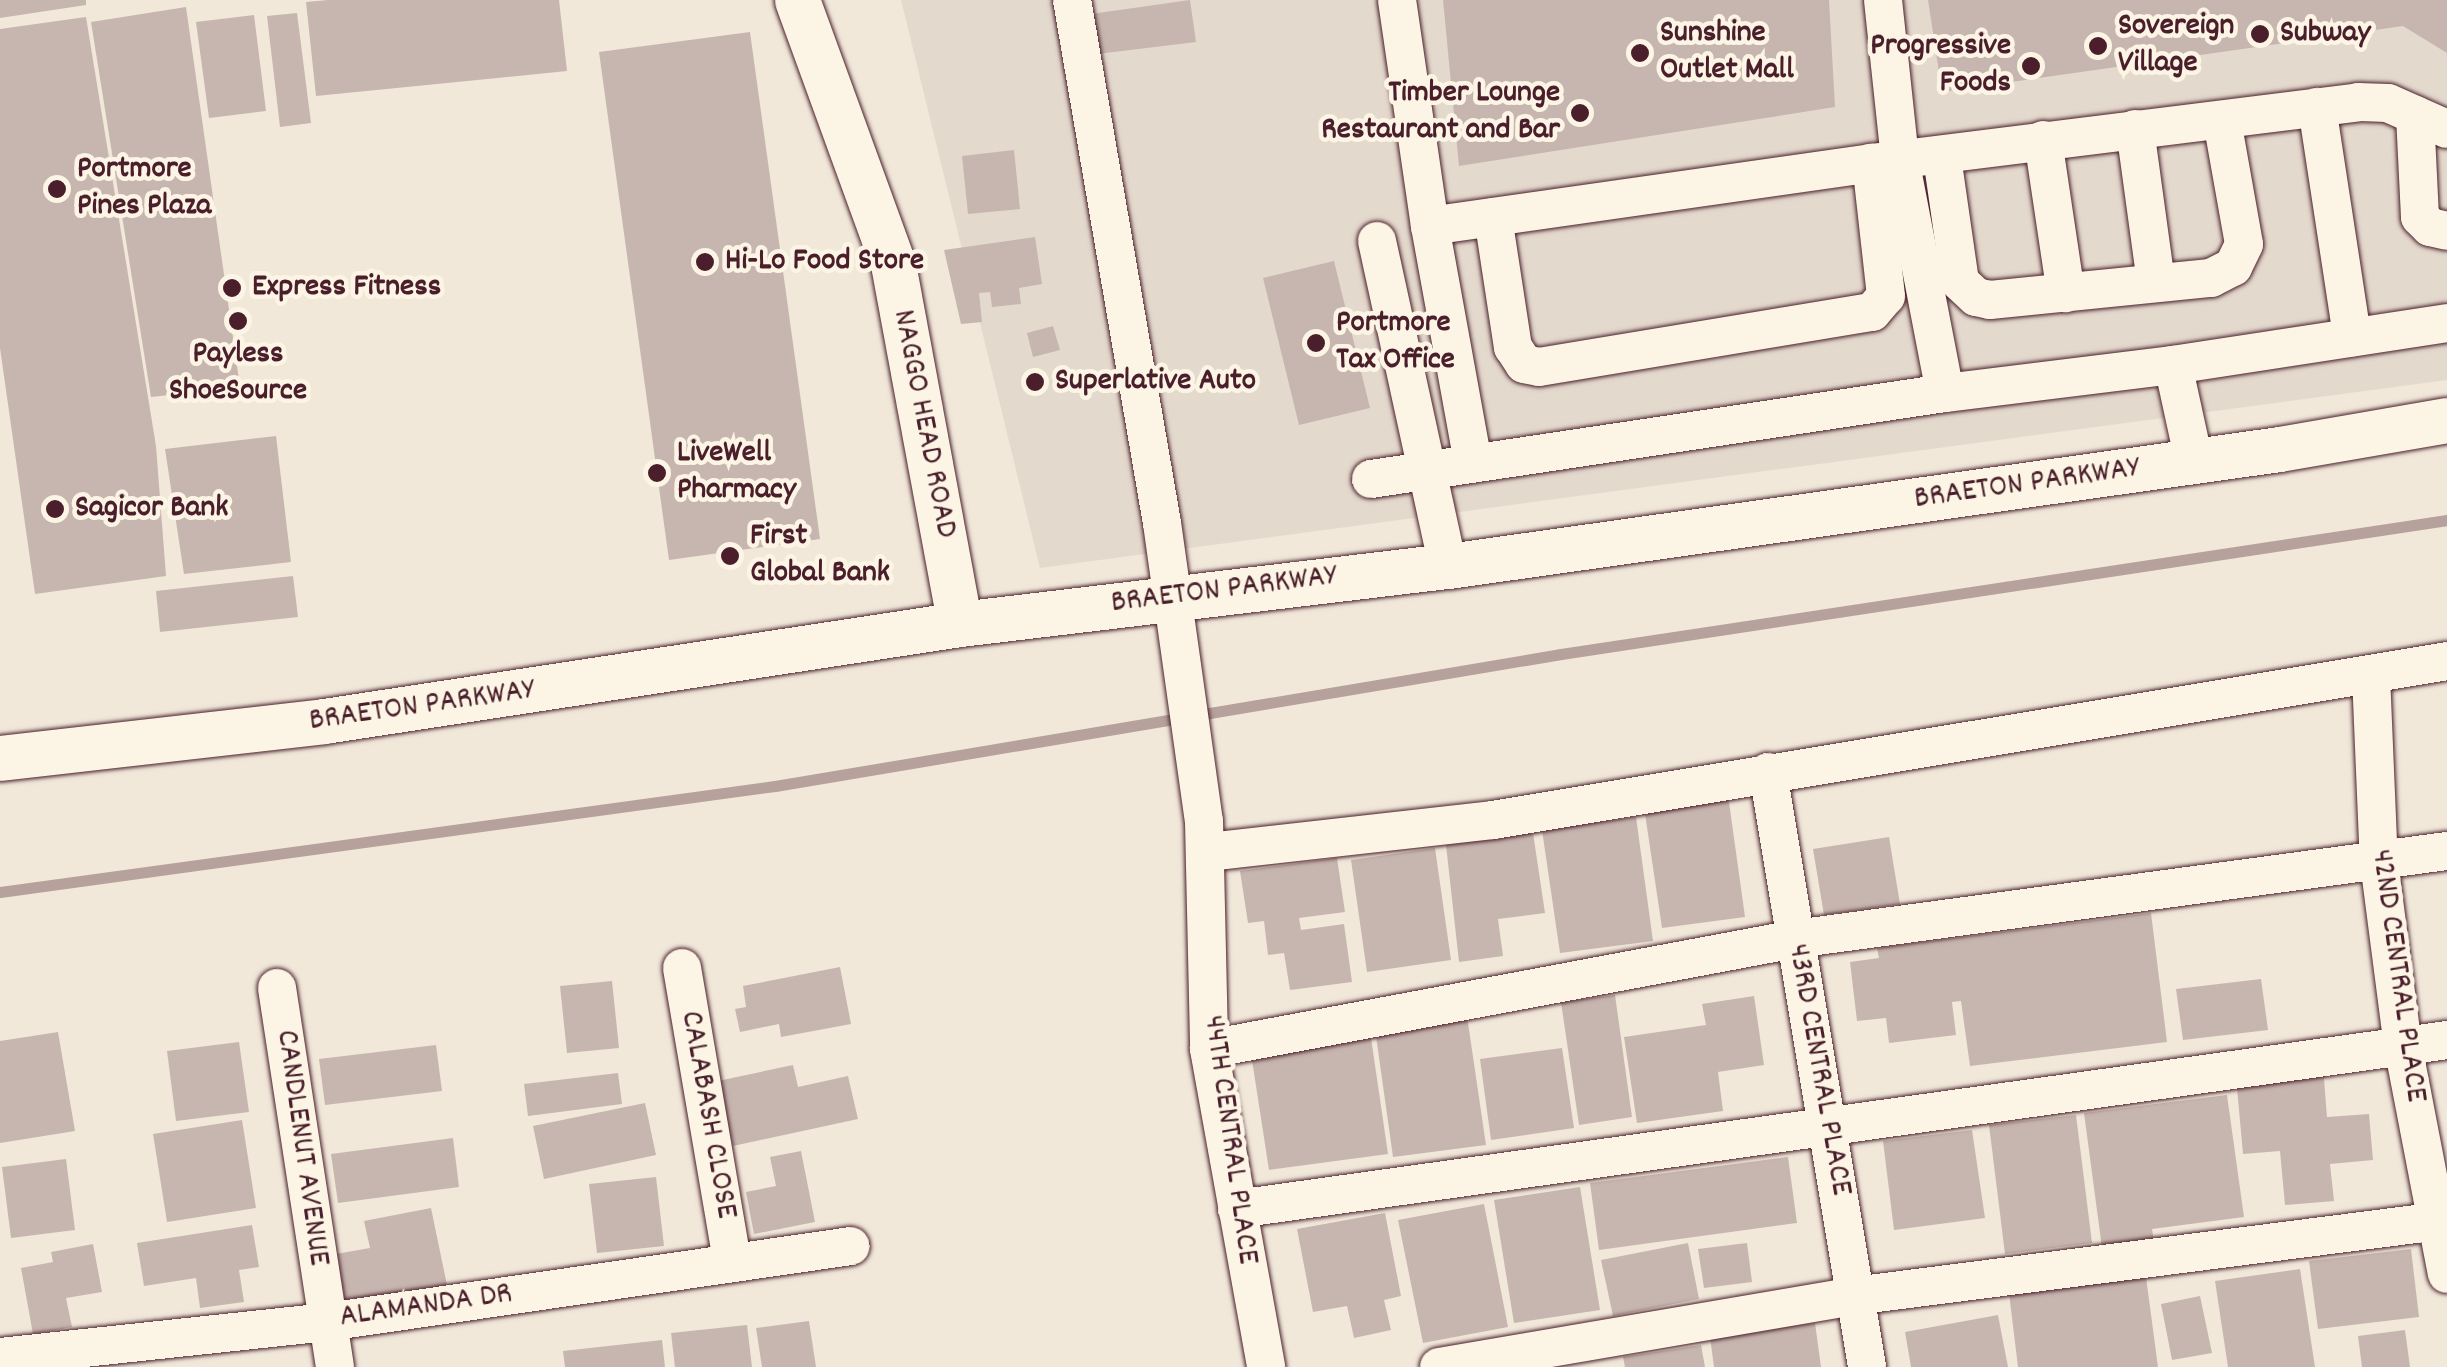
<!DOCTYPE html>
<style>
body{margin:0}
#map{position:relative;width:2447px;height:1367px;overflow:hidden;background:#f1e8da;font-family:Dekko,sans-serif}
div>[style]{position:absolute}
[style*='--x']{left:calc(var(--x)*1px);top:calc(var(--y)*1px);width:calc(var(--w)*1px);rotate:calc(var(--a)*1deg)}
.built>*{inset:0;background:#e4d9cd}
.stream>*{height:11px;margin:-5.5px;padding:0 5.5px;transform-origin:5.5px;border-radius:5.5px;background:#b6a19c}
.building>*{inset:0;background:#c7b6af}
.roads{filter:drop-shadow(0 0 2px #4a1f2b) drop-shadow(0 0 2px #4a1f2b)}
.minor>*{height:38px;margin:-19px;padding:0 19px;transform-origin:19px;border-radius:19px;background:#fcf5e5}
.major>*{height:45px;margin:-22.5px;padding:0 22.5px;transform-origin:22.5px;border-radius:22.5px;background:#fcf5e5}
.dots>*{width:28px;height:28px;translate:-50% -50%;box-sizing:border-box;border:5px solid #fcf5e5;border-radius:50%}
span{translate:-50% -50%;white-space:nowrap;text-align:center;line-height:1.15;-webkit-text-stroke:9px #fcf5e5;paint-order:stroke}
.poi-label{font-size:32px;color:#4a1f2b;font-weight:700}
.left{translate:0 -50%;text-align:left}
.right{translate:-100% -50%;text-align:right}
.street-label{font-size:32px;color:#4a1f2b}
</style>
<div id="map">
<div class="built">
<i style="clip-path:polygon(901px 0,2447px 0,2447px 380px,1040px 568px)"></i>
</div>
<div class="stream">
<i style="--x:0;--y:892;--w:782;--a:-7.79"></i>
<i style="--x:775;--y:786;--w:797;--a:-9.53"></i>
<i style="--x:1561;--y:654;--w:896;--a:-8.6"></i>
</div>
<div class="building">
<i style="clip-path:polygon(0 0,86px 0,86px 5px,0 18px)"></i>
<i style="clip-path:polygon(328px 0,559px 0,567px 71px,316px 96px,306px 2px)"></i>
<i style="clip-path:polygon(1190px 0,1196px 42px,1097px 54px,1091px 14px)"></i>
<i style="clip-path:polygon(1443px 0,1829px 0,1835px 107px,1459px 166px)"></i>
<i style="clip-path:polygon(1928px 0,2447px 0,2447px 53px,2403px 26px,1942px 92px)"></i>
<i style="clip-path:polygon(186px 7px,240px 387px,151px 397px,91px 22px)"></i>
<i style="clip-path:polygon(297px 13px,311px 123px,280px 127px,267px 16px)"></i>
<i style="clip-path:polygon(254px 15px,266px 111px,209px 118px,196px 22px)"></i>
<i style="clip-path:polygon(86px 17px,156px 446px,166px 576px,35px 594px,0 348px,0 29px)"></i>
<i style="clip-path:polygon(750px 32px,820px 539px,669px 560px,599px 52px)"></i>
<i style="clip-path:polygon(1014px 150px,1020px 209px,968px 214px,962px 156px)"></i>
<i style="clip-path:polygon(1035px 237px,1042px 284px,1019px 288px,1021px 304px,992px 307px,990px 292px,979px 293px,982px 322px,961px 324px,944px 250px)"></i>
<i style="clip-path:polygon(1334px 261px,1370px 408px,1299px 425px,1263px 278px)"></i>
<i style="clip-path:polygon(1053px 326px,1060px 350px,1033px 357px,1027px 333px)"></i>
<i style="clip-path:polygon(276px 436px,291px 562px,184px 574px,165px 449px)"></i>
<i style="clip-path:polygon(293px 576px,298px 617px,160px 632px,156px 591px)"></i>
<i style="clip-path:polygon(1728px 795px,1745px 917px,1662px 928px,1644px 807px)"></i>
<i style="clip-path:polygon(1636px 817px,1653px 941px,1560px 953px,1542px 830px)"></i>
<i style="clip-path:polygon(1533px 833px,1545px 913px,1498px 919px,1503px 956px,1459px 962px,1446px 845px)"></i>
<i style="clip-path:polygon(1889px 837px,1900px 904px,1824px 915px,1813px 849px)"></i>
<i style="clip-path:polygon(1435px 848px,1451px 960px,1367px 972px,1351px 860px)"></i>
<i style="clip-path:polygon(1337px 858px,1345px 912px,1299px 918px,1301px 930px,1344px 924px,1352px 982px,1290px 990px,1284px 953px,1268px 955px,1264px 921px,1248px 923px,1240px 871px)"></i>
<i style="clip-path:polygon(2151px 913px,2167px 1042px,1970px 1066px,1961px 1001px,1952px 1002px,1956px 1035px,1889px 1043px,1886px 1018px,1857px 1021px,1850px 962px,1879px 958px,1877px 948px)"></i>
<i style="clip-path:polygon(840px 967px,851px 1024px,781px 1037px,779px 1024px,740px 1032px,735px 1009px,746px 1007px,743px 986px)"></i>
<i style="clip-path:polygon(2261px 979px,2268px 1030px,2183px 1040px,2176px 989px)"></i>
<i style="clip-path:polygon(612px 981px,619px 1048px,567px 1053px,560px 986px)"></i>
<i style="clip-path:polygon(1615px 995px,1632px 1117px,1579px 1125px,1561px 1002px)"></i>
<i style="clip-path:polygon(1754px 996px,1764px 1065px,1718px 1072px,1723px 1111px,1637px 1123px,1624px 1037px,1706px 1025px,1702px 1004px)"></i>
<i style="clip-path:polygon(1467px 1016px,1486px 1145px,1393px 1157px,1375px 1029px)"></i>
<i style="clip-path:polygon(1370px 1031px,1388px 1154px,1269px 1170px,1250px 1047px)"></i>
<i style="clip-path:polygon(58px 1032px,75px 1131px,0 1143px,0 1041px)"></i>
<i style="clip-path:polygon(239px 1042px,249px 1112px,176px 1121px,167px 1051px)"></i>
<i style="clip-path:polygon(436px 1045px,442px 1091px,325px 1105px,319px 1059px)"></i>
<i style="clip-path:polygon(1562px 1048px,1574px 1128px,1491px 1140px,1480px 1059px)"></i>
<i style="clip-path:polygon(793px 1065px,798px 1087px,848px 1076px,858px 1119px,733px 1146px,718px 1081px)"></i>
<i style="clip-path:polygon(2323px 1066px,2327px 1117px,2369px 1114px,2373px 1160px,2330px 1164px,2334px 1201px,2285px 1205px,2280px 1151px,2243px 1154px,2236px 1077px)"></i>
<i style="clip-path:polygon(618px 1073px,622px 1104px,528px 1116px,524px 1084px)"></i>
<i style="clip-path:polygon(2227px 1095px,2244px 1217px,2152px 1229px,2154px 1241px,2102px 1248px,2084px 1113px)"></i>
<i style="clip-path:polygon(645px 1103px,656px 1155px,544px 1179px,533px 1126px)"></i>
<i style="clip-path:polygon(2076px 1115px,2092px 1243px,2005px 1254px,1989px 1125px)"></i>
<i style="clip-path:polygon(242px 1120px,256px 1208px,167px 1222px,153px 1134px)"></i>
<i style="clip-path:polygon(1972px 1130px,1985px 1218px,1894px 1230px,1883px 1141px)"></i>
<i style="clip-path:polygon(453px 1138px,459px 1187px,338px 1203px,331px 1154px)"></i>
<i style="clip-path:polygon(801px 1151px,815px 1222px,754px 1234px,746px 1192px,776px 1186px,770px 1157px)"></i>
<i style="clip-path:polygon(1788px 1157px,1797px 1223px,1599px 1250px,1590px 1183px)"></i>
<i style="clip-path:polygon(66px 1159px,75px 1230px,11px 1238px,2px 1167px)"></i>
<i style="clip-path:polygon(656px 1177px,664px 1246px,597px 1253px,589px 1184px)"></i>
<i style="clip-path:polygon(1580px 1187px,1600px 1310px,1514px 1323px,1494px 1200px)"></i>
<i style="clip-path:polygon(1484px 1204px,1508px 1327px,1423px 1343px,1398px 1220px)"></i>
<i style="clip-path:polygon(431px 1208px,447px 1285px,346px 1305px,336px 1254px,370px 1248px,364px 1221px)"></i>
<i style="clip-path:polygon(1385px 1213px,1401px 1296px,1384px 1300px,1391px 1330px,1354px 1338px,1347px 1306px,1313px 1312px,1297px 1229px)"></i>
<i style="clip-path:polygon(252px 1225px,259px 1267px,239px 1270px,244px 1302px,200px 1308px,196px 1278px,144px 1286px,137px 1243px)"></i>
<i style="clip-path:polygon(1688px 1243px,1699px 1299px,1613px 1316px,1601px 1260px)"></i>
<i style="clip-path:polygon(1747px 1243px,1752px 1282px,1704px 1288px,1698px 1249px)"></i>
<i style="clip-path:polygon(93px 1244px,102px 1292px,66px 1298px,72px 1327px,33px 1334px,21px 1268px,53px 1262px,51px 1252px)"></i>
<i style="clip-path:polygon(2411px 1249px,2419px 1317px,2318px 1329px,2309px 1261px)"></i>
<i style="clip-path:polygon(2300px 1269px,2315px 1367px,2228px 1367px,2215px 1281px)"></i>
<i style="clip-path:polygon(2146px 1277px,2158px 1367px,2018px 1367px,2009px 1293px)"></i>
<i style="clip-path:polygon(2200px 1296px,2212px 1353px,2172px 1360px,2161px 1304px)"></i>
<i style="clip-path:polygon(1998px 1315px,2008px 1367px,1911px 1367px,1905px 1332px)"></i>
<i style="clip-path:polygon(809px 1321px,816px 1367px,762px 1367px,756px 1328px)"></i>
<i style="clip-path:polygon(1815px 1323px,1821px 1367px,1714px 1367px,1710px 1337px)"></i>
<i style="clip-path:polygon(747px 1325px,752px 1367px,675px 1367px,671px 1333px)"></i>
<i style="clip-path:polygon(2405px 1330px,2410px 1367px,2362px 1367px,2358px 1336px)"></i>
<i style="clip-path:polygon(662px 1340px,665px 1367px,565px 1367px,563px 1351px)"></i>
<i style="clip-path:polygon(1701px 1345px,1705px 1367px,1625px 1367px,1623px 1357px)"></i>
</div>
<div class="roads">
<div class="minor">
<i style="--x:1072;--y:0;--w:531;--a:80.24"></i>
<i style="--x:1162;--y:523;--w:301;--a:82"></i>
<i style="--x:1204;--y:821;--w:228;--a:88.7"></i>
<i style="--x:1209;--y:1049;--w:323;--a:79.8"></i>
<i style="--x:1397;--y:0;--w:228;--a:81.7"></i>
<i style="--x:1430;--y:226;--w:240;--a:79.7"></i>
<i style="--x:1883;--y:0;--w:160;--a:83.9"></i>
<i style="--x:1900;--y:159;--w:238;--a:79.1"></i>
<i style="--x:2317;--y:107;--w:233;--a:81.3"></i>
<i style="--x:2415;--y:115;--w:102;--a:87.2"></i>
<i style="--x:2420;--y:217;--w:14;--a:45"></i>
<i style="--x:2430;--y:227;--w:17;--a:13"></i>
<i style="--x:2135;--y:129;--w:155;--a:82.2"></i>
<i style="--x:2043;--y:140;--w:155;--a:81.5"></i>
<i style="--x:1942;--y:157;--w:126;--a:81.8"></i>
<i style="--x:1960;--y:282;--w:22;--a:43"></i>
<i style="--x:1976;--y:297;--w:14;--a:12"></i>
<i style="--x:1990;--y:300;--w:222;--a:-5.7"></i>
<i style="--x:2211;--y:278;--w:25;--a:-27"></i>
<i style="--x:2233;--y:267;--w:25;--a:-64"></i>
<i style="--x:2244;--y:244;--w:126;--a:-100.1"></i>
<i style="--x:1493;--y:217;--w:132;--a:81.3"></i>
<i style="--x:1513;--y:347;--w:20;--a:57"></i>
<i style="--x:1524;--y:364;--w:15;--a:11"></i>
<i style="--x:1539;--y:367;--w:338;--a:-9.4"></i>
<i style="--x:1872;--y:312;--w:21;--a:-49"></i>
<i style="--x:1886;--y:296;--w:134;--a:-96.4"></i>
<i style="--x:1430;--y:226;--w:445;--a:-8.1"></i>
<i style="--x:1871;--y:163;--w:491;--a:-7.1"></i>
<i style="--x:2358;--y:102;--w:30;--a:2"></i>
<i style="--x:2388;--y:103;--w:64;--a:23.8"></i>
<i style="--x:1377;--y:241;--w:333;--a:77.7"></i>
<i style="--x:2194;--y:461;--w:98;--a:-102.3"></i>
<i style="--x:2173;--y:365;--w:277;--a:-8.7"></i>
<i style="--x:1371;--y:479;--w:580;--a:-8.52"></i>
<i style="--x:1945;--y:393;--w:230;--a:-7"></i>
<i style="--x:2371;--y:675;--w:187;--a:87.6"></i>
<i style="--x:2379;--y:862;--w:186;--a:82.6"></i>
<i style="--x:2403;--y:1046;--w:232;--a:79.1"></i>
<i style="--x:1768;--y:772;--w:603;--a:80.55"></i>
<i style="--x:1208;--y:852;--w:287;--a:-6.4"></i>
<i style="--x:1493;--y:820;--w:967;--a:-9.46"></i>
<i style="--x:682;--y:968;--w:298;--a:80.3"></i>
<i style="--x:277;--y:988;--w:383;--a:81.3"></i>
<i style="--x:1209;--y:1049;--w:596;--a:-10.63"></i>
<i style="--x:1795;--y:939;--w:658;--a:-7.69"></i>
<i style="--x:1237;--y:1209;--w:1222;--a:-7.95"></i>
<i style="--x:0;--y:1357;--w:329;--a:-6.1"></i>
<i style="--x:327;--y:1322;--w:529;--a:-8.25"></i>
<i style="--x:1439;--y:1367;--w:421;--a:-9.7"></i>
<i style="--x:1854;--y:1296;--w:598;--a:-7.3"></i>
</div>
<div class="major">
<i style="--x:797;--y:0;--w:281;--a:70"></i>
<i style="--x:893;--y:264;--w:366;--a:79.5"></i>
<i style="--x:0;--y:758;--w:326;--a:-6.5"></i>
<i style="--x:324;--y:721;--w:643;--a:-8.67"></i>
<i style="--x:960;--y:624;--w:491;--a:-6.8"></i>
<i style="--x:1448;--y:566;--w:839;--a:-8.01"></i>
<i style="--x:2279;--y:449;--w:170;--a:-9.8"></i>
</div>
</div>
<div class="dots">
<i style="left:2260px;top:34px;background:#4a1f2b"></i>
<i style="left:2098px;top:46px;background:#4a1f2b"></i>
<i style="left:1640px;top:53px;background:#4a1f2b"></i>
<i style="left:2031px;top:66px;background:#4a1f2b"></i>
<i style="left:1580px;top:113px;background:#4a1f2b"></i>
<i style="left:57px;top:189px;background:#4a1f2b"></i>
<i style="left:705px;top:262px;background:#4a1f2b"></i>
<i style="left:232px;top:288px;background:#4a1f2b"></i>
<i style="left:238px;top:321px;background:#4a1f2b"></i>
<i style="left:1316px;top:343px;background:#4a1f2b"></i>
<i style="left:1035px;top:382px;background:#4a1f2b"></i>
<i style="left:657px;top:473px;background:#4a1f2b"></i>
<i style="left:55px;top:509px;background:#4a1f2b"></i>
<i style="left:730px;top:556px;background:#4a1f2b"></i>
</div>
<div class="poi-label">
<span class="left" style="left:2118px;top:46px">Sovereign<br>Village</span>
<span class="left" style="left:2280px;top:34px">Subway</span>
<span class="left" style="left:1660px;top:53px">Sunshine<br>Outlet Mall</span>
<span class="right" style="left:2011px;top:66px">Progressive<br>Foods</span>
<span class="right" style="left:1560px;top:113px">Timber Lounge<br>Restaurant and Bar</span>
<span class="left" style="left:77px;top:189px">Portmore<br>Pines Plaza</span>
<span class="left" style="left:725px;top:262px">Hi-Lo Food Store</span>
<span class="left" style="left:252px;top:288px">Express Fitness</span>
<span class="left" style="left:1336px;top:343px">Portmore<br>Tax Office</span>
<span style="left:238px;top:374px">Payless<br>ShoeSource</span>
<span class="left" style="left:1055px;top:382px">Superlative Auto</span>
<span class="left" style="left:677px;top:473px">LiveWell<br>Pharmacy</span>
<span class="left" style="left:75px;top:509px">Sagicor Bank</span>
<span class="left" style="left:750px;top:556px">First<br>Global Bank</span>
</div>
<div class="street-label">
<span style="left:923px;top:424px;rotate:79deg">NAGGO HEAD ROAD</span>
<span style="left:2027px;top:485px;rotate:-8deg">BRAETON PARKWAY</span>
<span style="left:1224px;top:591px;rotate:-7deg">BRAETON PARKWAY</span>
<span style="left:422px;top:707px;rotate:-8deg">BRAETON PARKWAY</span>
<span style="left:2397px;top:976px;rotate:82deg">42ND CENTRAL PLACE</span>
<span style="left:1818px;top:1070px;rotate:80deg">43RD CENTRAL PLACE</span>
<span style="left:707px;top:1115px;rotate:80deg">CALABASH CLOSE</span>
<span style="left:1229px;top:1140px;rotate:82deg">44TH CENTRAL PLACE</span>
<span style="left:301px;top:1148px;rotate:82deg">CANDLENUT AVENUE</span>
<span style="left:426px;top:1307px;rotate:-8deg">ALAMANDA DR</span>
</div>
</div>
